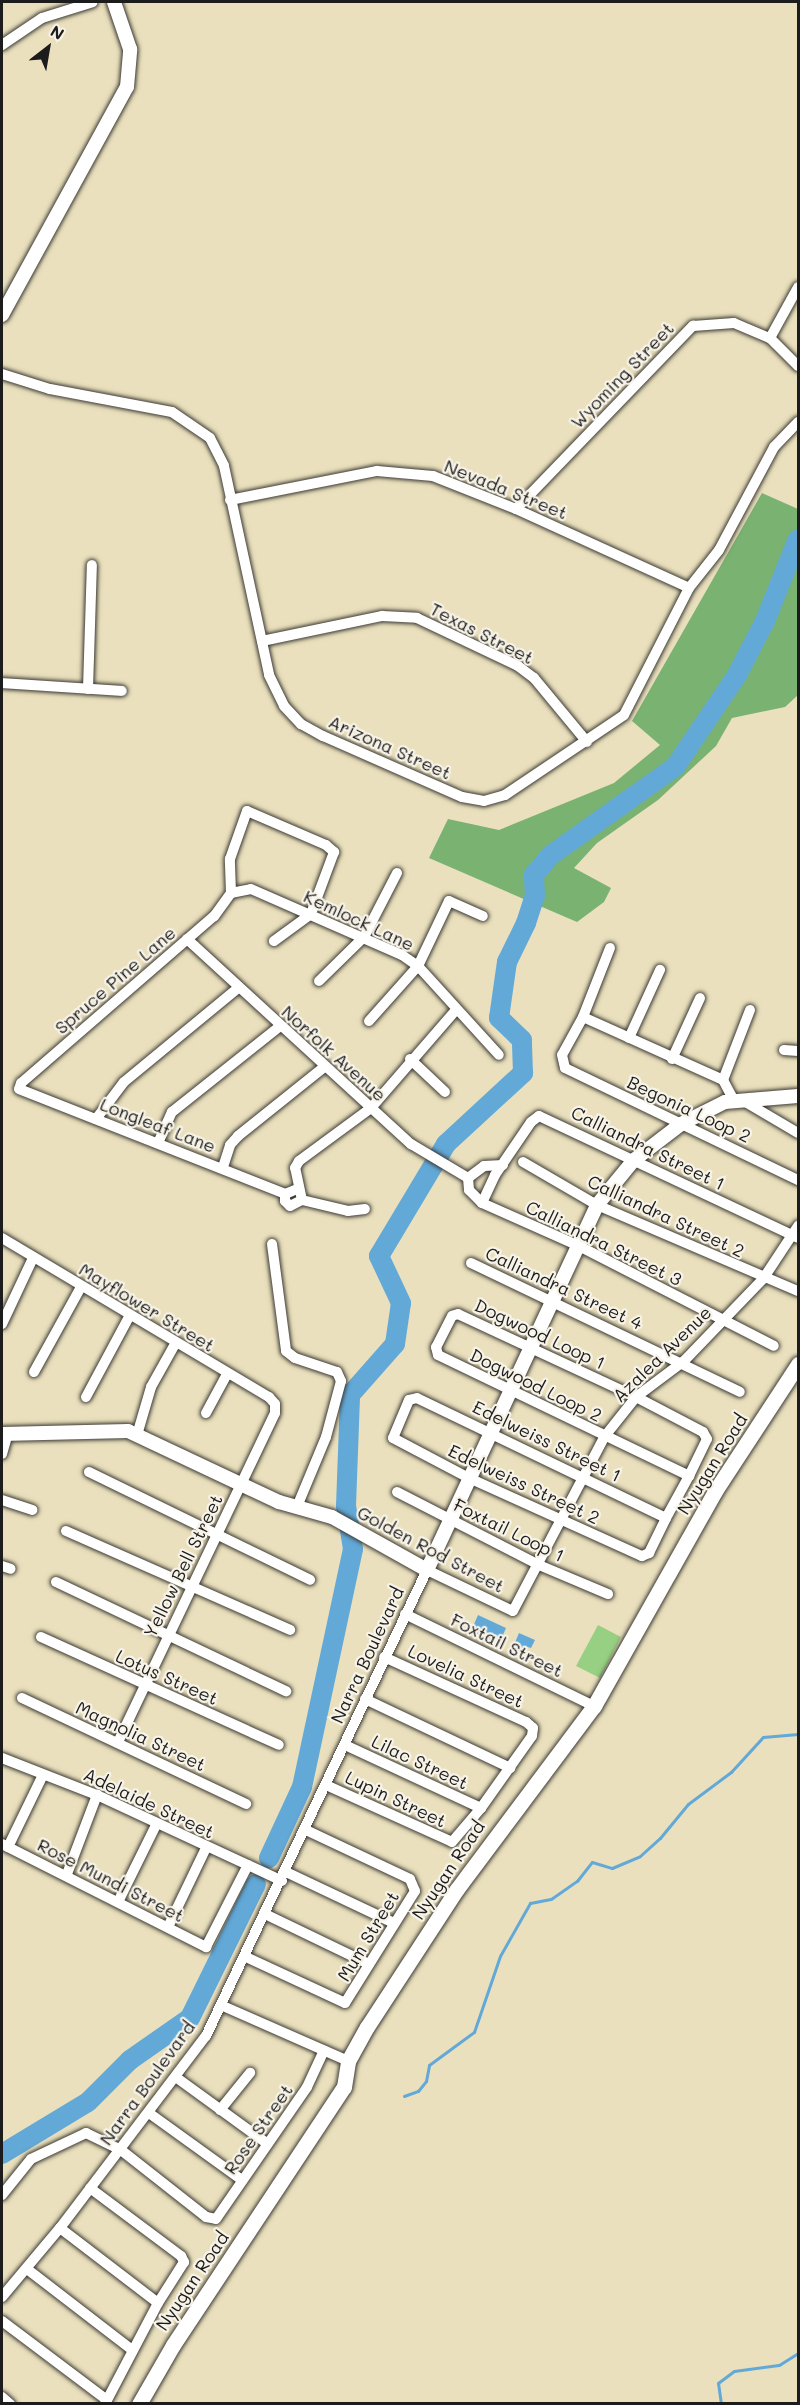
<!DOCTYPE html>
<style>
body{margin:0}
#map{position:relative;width:800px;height:2405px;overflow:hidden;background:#eae0bd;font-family:Mali,sans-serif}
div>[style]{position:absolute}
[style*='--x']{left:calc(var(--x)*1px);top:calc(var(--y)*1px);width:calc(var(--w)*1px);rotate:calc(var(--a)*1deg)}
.green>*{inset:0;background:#98d083}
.forest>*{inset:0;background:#7ab271}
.water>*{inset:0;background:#62a9d8}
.stream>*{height:3px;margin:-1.5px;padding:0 1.5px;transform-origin:1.5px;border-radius:1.5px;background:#62a9d8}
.river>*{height:20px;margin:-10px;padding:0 10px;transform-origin:10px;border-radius:10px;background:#62a9d8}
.roads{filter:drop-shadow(0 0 2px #3b3934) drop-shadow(0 0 2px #3b3934)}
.minor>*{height:10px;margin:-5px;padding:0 5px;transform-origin:5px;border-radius:5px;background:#fff}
.tertiary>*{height:14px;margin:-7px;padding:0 7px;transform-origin:7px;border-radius:7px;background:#fff}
.secondary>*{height:15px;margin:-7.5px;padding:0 7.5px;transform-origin:7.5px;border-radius:7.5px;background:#fff}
span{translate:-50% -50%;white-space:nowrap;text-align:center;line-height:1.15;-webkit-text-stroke:4.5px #f7f3e8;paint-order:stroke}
.street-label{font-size:18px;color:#1c1c1c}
.frame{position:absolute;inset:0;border:3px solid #1c1c1c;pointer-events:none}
.north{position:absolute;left:18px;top:18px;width:60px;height:60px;-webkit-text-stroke:4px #f7f3e8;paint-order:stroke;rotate:31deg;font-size:16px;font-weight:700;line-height:24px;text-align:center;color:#1c1c1c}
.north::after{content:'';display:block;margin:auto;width:21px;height:27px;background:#1c1c1c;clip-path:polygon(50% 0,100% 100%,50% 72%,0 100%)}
</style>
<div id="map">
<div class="green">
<i style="clip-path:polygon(598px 1625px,621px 1637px,600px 1678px,576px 1666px)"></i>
</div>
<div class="forest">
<i style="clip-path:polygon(762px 493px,798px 509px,798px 695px,785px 707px,732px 718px,716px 746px,658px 800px,597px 843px,574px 868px,611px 888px,604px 902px,577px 922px,429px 858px,448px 819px,499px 830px,614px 783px,660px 745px,632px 721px)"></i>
</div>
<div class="water">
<i style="clip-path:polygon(478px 1615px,506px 1628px,499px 1644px,471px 1631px)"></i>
<i style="clip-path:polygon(519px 1633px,535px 1640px,531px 1648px,524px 1646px,520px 1656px,511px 1652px)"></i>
</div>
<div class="stream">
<i style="--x:404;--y:2096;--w:15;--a:-20"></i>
<i style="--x:418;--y:2091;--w:13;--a:-51"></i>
<i style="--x:426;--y:2081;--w:16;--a:-79"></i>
<i style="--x:429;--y:2065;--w:56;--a:-36.3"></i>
<i style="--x:474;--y:2032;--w:80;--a:-71.1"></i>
<i style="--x:500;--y:1956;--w:61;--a:-60.5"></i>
<i style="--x:530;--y:1903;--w:21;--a:-11"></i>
<i style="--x:551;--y:1899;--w:32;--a:-35"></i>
<i style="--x:577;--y:1881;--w:24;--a:-52"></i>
<i style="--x:592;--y:1862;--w:21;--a:17"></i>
<i style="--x:612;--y:1868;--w:30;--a:-23"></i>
<i style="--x:640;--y:1856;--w:27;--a:-42"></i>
<i style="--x:660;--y:1838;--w:44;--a:-50.5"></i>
<i style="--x:688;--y:1804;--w:54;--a:-36.7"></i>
<i style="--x:731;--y:1772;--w:47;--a:-47.6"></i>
<i style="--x:763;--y:1737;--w:35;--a:-5"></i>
<i style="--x:721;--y:2404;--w:21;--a:-98"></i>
<i style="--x:718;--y:2383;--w:20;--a:-37"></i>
<i style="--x:734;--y:2371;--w:45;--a:-7.6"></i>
<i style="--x:779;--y:2365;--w:22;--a:-32"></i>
</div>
<div class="river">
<i style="--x:269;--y:1858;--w:78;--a:-65.1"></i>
<i style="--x:302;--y:1787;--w:243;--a:-77.9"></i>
<i style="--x:353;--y:1549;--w:44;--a:-99.2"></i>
<i style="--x:346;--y:1506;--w:111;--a:-87.9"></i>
<i style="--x:350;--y:1395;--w:68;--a:-48.6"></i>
<i style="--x:395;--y:1344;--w:41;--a:-81.7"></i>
<i style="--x:401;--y:1303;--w:52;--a:-115.1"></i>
<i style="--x:379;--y:1256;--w:131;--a:-59.1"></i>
<i style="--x:446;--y:1144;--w:105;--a:-42.7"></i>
<i style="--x:523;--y:1073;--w:33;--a:-92"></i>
<i style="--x:522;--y:1040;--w:32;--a:-136"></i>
<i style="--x:499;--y:1018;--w:57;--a:-81.9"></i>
<i style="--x:507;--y:962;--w:43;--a:-64"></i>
<i style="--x:526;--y:923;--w:28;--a:-72"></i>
<i style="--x:535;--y:896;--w:21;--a:-93"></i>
<i style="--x:534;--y:875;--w:26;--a:-50"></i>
<i style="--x:551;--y:855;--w:152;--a:-35.4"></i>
<i style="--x:675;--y:767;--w:111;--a:-56"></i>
<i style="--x:737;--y:675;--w:61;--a:-62.6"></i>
<i style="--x:765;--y:621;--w:88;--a:-68.1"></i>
<i style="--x:2;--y:2154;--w:100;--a:-31.2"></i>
<i style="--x:88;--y:2102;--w:59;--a:-45"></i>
<i style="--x:130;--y:2060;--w:73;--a:-35"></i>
<i style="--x:190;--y:2018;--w:149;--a:-63.8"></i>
</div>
<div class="roads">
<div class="minor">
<i style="--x:2;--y:45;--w:48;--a:-34"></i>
<i style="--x:42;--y:18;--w:53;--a:-17.4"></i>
<i style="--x:770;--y:338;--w:58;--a:-61.2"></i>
<i style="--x:2;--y:374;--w:50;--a:17.4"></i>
<i style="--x:50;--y:389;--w:124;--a:10.7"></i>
<i style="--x:172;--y:412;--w:46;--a:34.4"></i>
<i style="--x:210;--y:438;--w:31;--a:63"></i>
<i style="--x:224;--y:466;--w:214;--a:77.8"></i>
<i style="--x:269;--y:675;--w:34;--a:64"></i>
<i style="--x:284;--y:706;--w:25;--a:47"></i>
<i style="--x:301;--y:724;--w:25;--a:29"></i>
<i style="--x:323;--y:736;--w:152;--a:23.7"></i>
<i style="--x:462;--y:797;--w:22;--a:10"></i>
<i style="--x:484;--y:801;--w:22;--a:-16"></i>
<i style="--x:505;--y:795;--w:143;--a:-33.9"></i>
<i style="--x:624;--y:715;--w:143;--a:-62.9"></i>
<i style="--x:689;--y:588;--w:48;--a:-51.7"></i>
<i style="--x:719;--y:550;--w:117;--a:-61.9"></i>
<i style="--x:774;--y:447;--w:35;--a:-46"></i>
<i style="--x:230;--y:500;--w:150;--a:-11.2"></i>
<i style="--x:377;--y:471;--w:56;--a:5.1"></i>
<i style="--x:433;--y:476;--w:89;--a:21.7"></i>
<i style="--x:516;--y:509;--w:190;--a:24.5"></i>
<i style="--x:516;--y:509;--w:255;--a:-46"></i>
<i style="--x:693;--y:326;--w:41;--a:-4.2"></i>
<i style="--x:734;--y:323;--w:39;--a:23"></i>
<i style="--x:770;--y:338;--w:40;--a:45"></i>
<i style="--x:262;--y:641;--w:123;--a:-11.8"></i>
<i style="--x:382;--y:616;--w:35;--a:3"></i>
<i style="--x:417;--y:618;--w:112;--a:25.4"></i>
<i style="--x:518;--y:666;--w:20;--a:37"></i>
<i style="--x:534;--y:678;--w:83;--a:50.4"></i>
<i style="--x:2;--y:683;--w:120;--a:3.8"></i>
<i style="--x:88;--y:689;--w:124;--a:-88.2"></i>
<i style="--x:231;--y:893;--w:29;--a:126"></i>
<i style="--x:214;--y:916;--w:255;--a:139.1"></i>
<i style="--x:21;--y:1083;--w:6;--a:108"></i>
<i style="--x:19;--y:1089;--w:286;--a:21.5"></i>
<i style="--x:231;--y:893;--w:20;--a:-11"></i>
<i style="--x:251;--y:889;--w:165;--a:23.6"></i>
<i style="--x:402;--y:955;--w:19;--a:35"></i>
<i style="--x:418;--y:966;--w:120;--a:47.7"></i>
<i style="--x:231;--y:893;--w:34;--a:-92"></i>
<i style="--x:230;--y:859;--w:51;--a:-70.5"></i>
<i style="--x:247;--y:811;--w:86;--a:23.3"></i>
<i style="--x:326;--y:845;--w:11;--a:41"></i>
<i style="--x:334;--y:852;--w:66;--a:110.4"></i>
<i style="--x:311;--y:914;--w:46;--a:143.9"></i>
<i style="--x:187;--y:939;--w:304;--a:42.5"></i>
<i style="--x:411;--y:1144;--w:66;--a:30.8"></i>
<i style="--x:610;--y:948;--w:74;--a:111.4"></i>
<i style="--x:583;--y:1017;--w:43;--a:118.9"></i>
<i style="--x:562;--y:1055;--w:13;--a:77"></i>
<i style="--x:565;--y:1068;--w:259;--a:25.7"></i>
<i style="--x:319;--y:981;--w:63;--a:-44.4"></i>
<i style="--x:364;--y:937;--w:72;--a:-62.7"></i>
<i style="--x:583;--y:1017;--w:154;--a:24.2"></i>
<i style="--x:723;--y:1080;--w:24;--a:62"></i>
<i style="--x:369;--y:1021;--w:74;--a:-48.3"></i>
<i style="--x:418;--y:966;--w:72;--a:-64.5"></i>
<i style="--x:449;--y:901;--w:37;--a:24"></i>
<i style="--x:629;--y:1038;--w:75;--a:-65.5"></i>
<i style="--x:784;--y:1050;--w:14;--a:4"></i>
<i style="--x:410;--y:1059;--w:48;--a:43.3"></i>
<i style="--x:672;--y:1059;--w:67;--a:-65.3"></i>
<i style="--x:723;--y:1080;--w:75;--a:-68.9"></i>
<i style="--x:742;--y:1100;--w:65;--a:30.5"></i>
<i style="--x:96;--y:1119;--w:46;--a:-52.9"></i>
<i style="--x:124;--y:1082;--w:148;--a:-39.5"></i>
<i style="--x:158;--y:1143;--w:34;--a:-66"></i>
<i style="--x:172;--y:1112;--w:138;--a:-38.5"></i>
<i style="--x:523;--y:1162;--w:86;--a:30.2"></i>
<i style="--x:597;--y:1205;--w:219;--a:23.2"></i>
<i style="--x:503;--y:1165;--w:19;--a:177"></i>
<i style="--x:484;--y:1166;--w:20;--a:143"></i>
<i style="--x:468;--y:1178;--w:12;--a:85"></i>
<i style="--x:469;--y:1190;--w:18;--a:45"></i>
<i style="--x:482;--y:1203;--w:104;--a:23.9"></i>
<i style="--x:577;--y:1245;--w:221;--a:27.1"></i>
<i style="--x:223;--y:1167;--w:23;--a:-72"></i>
<i style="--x:230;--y:1145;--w:12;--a:-48"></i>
<i style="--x:238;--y:1136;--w:110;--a:-38.7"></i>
<i style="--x:297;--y:1189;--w:13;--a:157"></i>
<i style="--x:285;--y:1194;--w:7;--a:90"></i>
<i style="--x:285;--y:1201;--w:7;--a:45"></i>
<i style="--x:290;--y:1206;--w:13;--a:-27"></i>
<i style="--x:302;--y:1200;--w:33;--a:-102"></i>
<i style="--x:295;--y:1168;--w:8;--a:-60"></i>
<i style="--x:299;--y:1161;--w:89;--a:-36.4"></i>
<i style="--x:371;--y:1108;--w:130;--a:-49.1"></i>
<i style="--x:302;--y:1200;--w:47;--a:13.4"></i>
<i style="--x:348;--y:1211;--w:17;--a:-7"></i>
<i style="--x:482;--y:1203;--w:31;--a:-65"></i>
<i style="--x:495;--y:1175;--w:64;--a:-55.8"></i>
<i style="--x:531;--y:1122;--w:10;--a:-37"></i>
<i style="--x:539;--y:1116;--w:286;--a:25.2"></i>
<i style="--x:2;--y:1238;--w:311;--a:30.8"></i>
<i style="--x:269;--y:1397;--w:9;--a:49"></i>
<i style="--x:275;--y:1404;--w:9;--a:90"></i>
<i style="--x:275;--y:1413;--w:365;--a:115.5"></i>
<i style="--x:272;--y:1244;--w:108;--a:82.5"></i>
<i style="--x:286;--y:1351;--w:11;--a:38"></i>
<i style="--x:295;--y:1358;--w:44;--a:18.4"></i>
<i style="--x:337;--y:1372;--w:10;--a:66"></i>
<i style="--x:341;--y:1381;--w:58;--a:105"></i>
<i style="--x:326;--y:1437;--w:70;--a:112.6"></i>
<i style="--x:471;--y:1263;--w:298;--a:25.6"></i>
<i style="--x:2;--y:1324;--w:73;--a:-64.8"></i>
<i style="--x:34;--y:1372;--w:97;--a:-61.1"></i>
<i style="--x:86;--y:1397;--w:93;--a:-61.8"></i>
<i style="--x:206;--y:1413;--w:44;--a:-61.7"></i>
<i style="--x:137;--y:1435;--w:50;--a:-73.7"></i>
<i style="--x:151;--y:1387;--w:49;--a:-60.8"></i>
<i style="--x:2;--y:1454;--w:19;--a:-74"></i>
<i style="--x:89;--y:1472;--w:246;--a:26"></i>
<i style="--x:397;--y:1492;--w:160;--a:27.2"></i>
<i style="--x:539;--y:1565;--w:75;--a:22.8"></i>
<i style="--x:2;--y:1500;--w:32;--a:18"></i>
<i style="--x:666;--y:1518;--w:276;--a:-154.3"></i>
<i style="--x:417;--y:1398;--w:8;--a:166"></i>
<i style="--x:409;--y:1400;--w:41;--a:112.8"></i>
<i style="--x:393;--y:1438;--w:86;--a:27.8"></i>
<i style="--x:469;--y:1478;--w:190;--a:24.3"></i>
<i style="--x:642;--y:1556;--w:8;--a:-23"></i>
<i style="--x:649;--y:1553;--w:39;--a:-64"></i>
<i style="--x:666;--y:1518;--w:48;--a:-61.3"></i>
<i style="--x:689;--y:1476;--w:41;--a:-64.1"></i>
<i style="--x:707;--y:1439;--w:8;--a:-120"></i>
<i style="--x:703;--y:1432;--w:76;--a:-152.4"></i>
<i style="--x:636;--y:1397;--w:196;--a:-155"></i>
<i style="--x:458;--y:1314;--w:6;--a:162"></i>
<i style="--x:452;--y:1316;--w:35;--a:117"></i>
<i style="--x:436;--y:1347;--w:8;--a:76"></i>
<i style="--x:438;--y:1355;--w:279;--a:25.7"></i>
<i style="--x:66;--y:1531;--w:245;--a:23.8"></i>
<i style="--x:2;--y:1566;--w:9;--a:18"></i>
<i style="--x:56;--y:1582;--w:255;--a:25.4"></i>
<i style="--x:405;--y:1614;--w:210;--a:26"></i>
<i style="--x:41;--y:1637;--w:261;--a:24.4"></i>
<i style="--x:22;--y:1698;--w:248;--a:25.3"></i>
<i style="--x:365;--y:1699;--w:161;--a:25.4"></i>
<i style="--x:345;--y:1745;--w:150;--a:24.9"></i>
<i style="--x:2;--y:1758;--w:102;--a:21.3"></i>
<i style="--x:97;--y:1795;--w:204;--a:24.9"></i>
<i style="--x:326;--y:1785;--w:138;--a:24.3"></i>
<i style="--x:452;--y:1842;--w:45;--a:-49.5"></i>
<i style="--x:481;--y:1808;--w:88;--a:-54.7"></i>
<i style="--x:532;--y:1736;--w:8;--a:-83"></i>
<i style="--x:533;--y:1728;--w:9;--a:-139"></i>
<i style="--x:526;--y:1722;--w:156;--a:-155.4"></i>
<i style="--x:2;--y:1844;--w:229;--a:26.8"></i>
<i style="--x:206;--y:1947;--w:92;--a:-62.9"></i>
<i style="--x:8;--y:1847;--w:80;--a:-64.1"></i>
<i style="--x:286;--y:1872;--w:119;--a:25.3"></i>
<i style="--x:67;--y:1874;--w:85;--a:-69.2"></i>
<i style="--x:118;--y:1902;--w:86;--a:-63.7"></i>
<i style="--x:267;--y:1915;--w:113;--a:25.7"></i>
<i style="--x:168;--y:1927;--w:88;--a:-64.3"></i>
<i style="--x:246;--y:1957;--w:109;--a:24.9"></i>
<i style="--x:345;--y:2003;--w:132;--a:-58"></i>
<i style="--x:415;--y:1891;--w:13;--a:-113"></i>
<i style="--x:410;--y:1879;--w:115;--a:-154.8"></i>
<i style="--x:223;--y:2006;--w:137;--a:23.7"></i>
<i style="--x:177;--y:2078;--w:112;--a:36"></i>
<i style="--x:220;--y:2110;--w:48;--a:-51"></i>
<i style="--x:149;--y:2113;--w:115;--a:35.8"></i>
<i style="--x:90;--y:2188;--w:114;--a:36.8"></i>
<i style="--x:181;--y:2256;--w:7;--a:63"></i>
<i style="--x:184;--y:2262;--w:49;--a:122.4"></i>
<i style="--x:158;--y:2303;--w:114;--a:117.7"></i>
<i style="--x:2;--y:2195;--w:46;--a:-51.1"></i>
<i style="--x:31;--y:2159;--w:61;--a:-25.3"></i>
<i style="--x:86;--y:2133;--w:39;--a:26"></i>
<i style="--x:121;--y:2150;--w:108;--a:38.2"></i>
<i style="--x:206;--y:2217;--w:10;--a:11"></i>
<i style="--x:216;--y:2219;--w:160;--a:-55.4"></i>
<i style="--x:307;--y:2087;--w:40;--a:-65"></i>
<i style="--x:60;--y:2228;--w:123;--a:37.4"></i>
<i style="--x:27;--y:2269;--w:133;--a:37.6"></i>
<i style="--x:2;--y:2297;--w:90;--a:-50"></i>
<i style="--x:60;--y:2228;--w:241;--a:-52.8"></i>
<i style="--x:206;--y:2036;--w:516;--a:-64.63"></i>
<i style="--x:427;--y:1570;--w:95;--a:25.5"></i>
<i style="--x:513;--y:1611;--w:198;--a:-62.3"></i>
<i style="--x:605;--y:1436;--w:50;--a:-51.5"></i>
<i style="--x:636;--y:1397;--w:60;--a:-36.9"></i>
<i style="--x:684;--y:1361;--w:114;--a:-46.1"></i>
<i style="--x:763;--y:1279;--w:64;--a:-56.6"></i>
<i style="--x:2;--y:2321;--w:131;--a:37"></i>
<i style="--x:2;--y:2397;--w:11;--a:41"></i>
</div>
<div class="tertiary">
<i style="--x:2;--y:315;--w:260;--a:-61.3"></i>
<i style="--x:127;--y:87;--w:38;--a:-85"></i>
<i style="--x:130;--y:49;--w:50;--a:-108.8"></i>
<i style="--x:2;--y:1434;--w:126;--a:-1.4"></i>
<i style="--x:128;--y:1431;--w:167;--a:25.2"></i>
<i style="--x:279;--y:1502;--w:55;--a:15.8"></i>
<i style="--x:332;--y:1517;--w:109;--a:29.2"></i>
<i style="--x:427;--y:1570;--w:403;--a:-65"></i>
<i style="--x:597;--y:1205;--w:58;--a:-50.6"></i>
<i style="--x:634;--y:1160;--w:59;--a:-37.5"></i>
<i style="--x:681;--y:1124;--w:49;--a:-26.6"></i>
<i style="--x:725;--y:1102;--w:73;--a:-4.7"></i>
</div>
<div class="secondary">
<i style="--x:139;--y:2404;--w:68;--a:-60"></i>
<i style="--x:173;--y:2345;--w:310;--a:-56.5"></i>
<i style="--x:344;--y:2087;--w:26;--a:-81"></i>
<i style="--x:348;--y:2061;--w:39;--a:-61"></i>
<i style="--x:367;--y:2027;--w:165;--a:-56.9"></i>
<i style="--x:457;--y:1889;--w:229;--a:-53.2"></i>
<i style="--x:594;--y:1706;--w:247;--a:-60.6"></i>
<i style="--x:715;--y:1491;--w:152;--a:-56.8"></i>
</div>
</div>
<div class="street-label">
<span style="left:622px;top:375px;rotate:-46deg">Wyoming Street</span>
<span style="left:506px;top:489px;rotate:22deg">Nevada Street</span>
<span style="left:482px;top:633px;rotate:27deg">Texas Street</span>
<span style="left:390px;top:747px;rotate:24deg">Arizona Street</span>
<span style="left:359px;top:920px;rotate:25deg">Kemlock Lane</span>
<span style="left:115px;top:980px;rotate:-41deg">Spruce Pine Lane</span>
<span style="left:334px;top:1053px;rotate:42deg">Norfolk Avenue</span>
<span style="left:689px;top:1109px;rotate:25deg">Begonia Loop 2</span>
<span style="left:158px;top:1125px;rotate:21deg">Longleaf Lane</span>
<span style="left:648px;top:1148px;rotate:26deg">Calliandra Street 1</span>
<span style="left:666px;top:1216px;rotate:25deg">Calliandra Street 2</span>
<span style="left:604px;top:1243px;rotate:26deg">Calliandra Street 3</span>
<span style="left:564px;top:1288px;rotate:25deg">Calliandra Street 4</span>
<span style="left:147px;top:1307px;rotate:31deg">Mayflower Street</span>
<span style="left:540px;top:1334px;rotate:25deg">Dogwood Loop 1</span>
<span style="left:662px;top:1354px;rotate:-44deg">Azalea Avenue</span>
<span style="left:536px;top:1385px;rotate:26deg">Dogwood Loop 2</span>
<span style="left:547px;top:1441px;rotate:26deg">Edelweiss Street 1</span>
<span style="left:712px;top:1464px;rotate:-58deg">Nyugan Road</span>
<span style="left:524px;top:1484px;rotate:25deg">Edelweiss Street 2</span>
<span style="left:509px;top:1530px;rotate:26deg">Foxtail Loop 1</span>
<span style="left:431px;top:1549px;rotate:28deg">Golden Rod Street</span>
<span style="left:183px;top:1566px;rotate:-64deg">Yellow Bell Street</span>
<span style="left:507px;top:1645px;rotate:26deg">Foxtail Street</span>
<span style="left:367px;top:1655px;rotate:-65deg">Narra Boulevard</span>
<span style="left:466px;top:1676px;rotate:25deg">Lovelia Street</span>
<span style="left:167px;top:1677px;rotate:24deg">Lotus Street</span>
<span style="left:141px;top:1736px;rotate:25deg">Magnolia Street</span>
<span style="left:420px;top:1762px;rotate:25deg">Lilac Street</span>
<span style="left:396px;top:1799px;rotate:25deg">Lupin Street</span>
<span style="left:149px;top:1803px;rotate:25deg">Adelaide Street</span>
<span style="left:448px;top:1870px;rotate:-56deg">Nyugan Road</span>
<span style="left:111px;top:1880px;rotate:27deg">Rose Mundi Street</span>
<span style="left:368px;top:1936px;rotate:-59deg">Mum Street</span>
<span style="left:147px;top:2083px;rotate:-54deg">Narra Boulevard</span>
<span style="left:258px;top:2129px;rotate:-55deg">Rose Street</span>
<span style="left:192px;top:2281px;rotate:-56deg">Nyugan Road</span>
</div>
<div class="frame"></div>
<div class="north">N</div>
</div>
